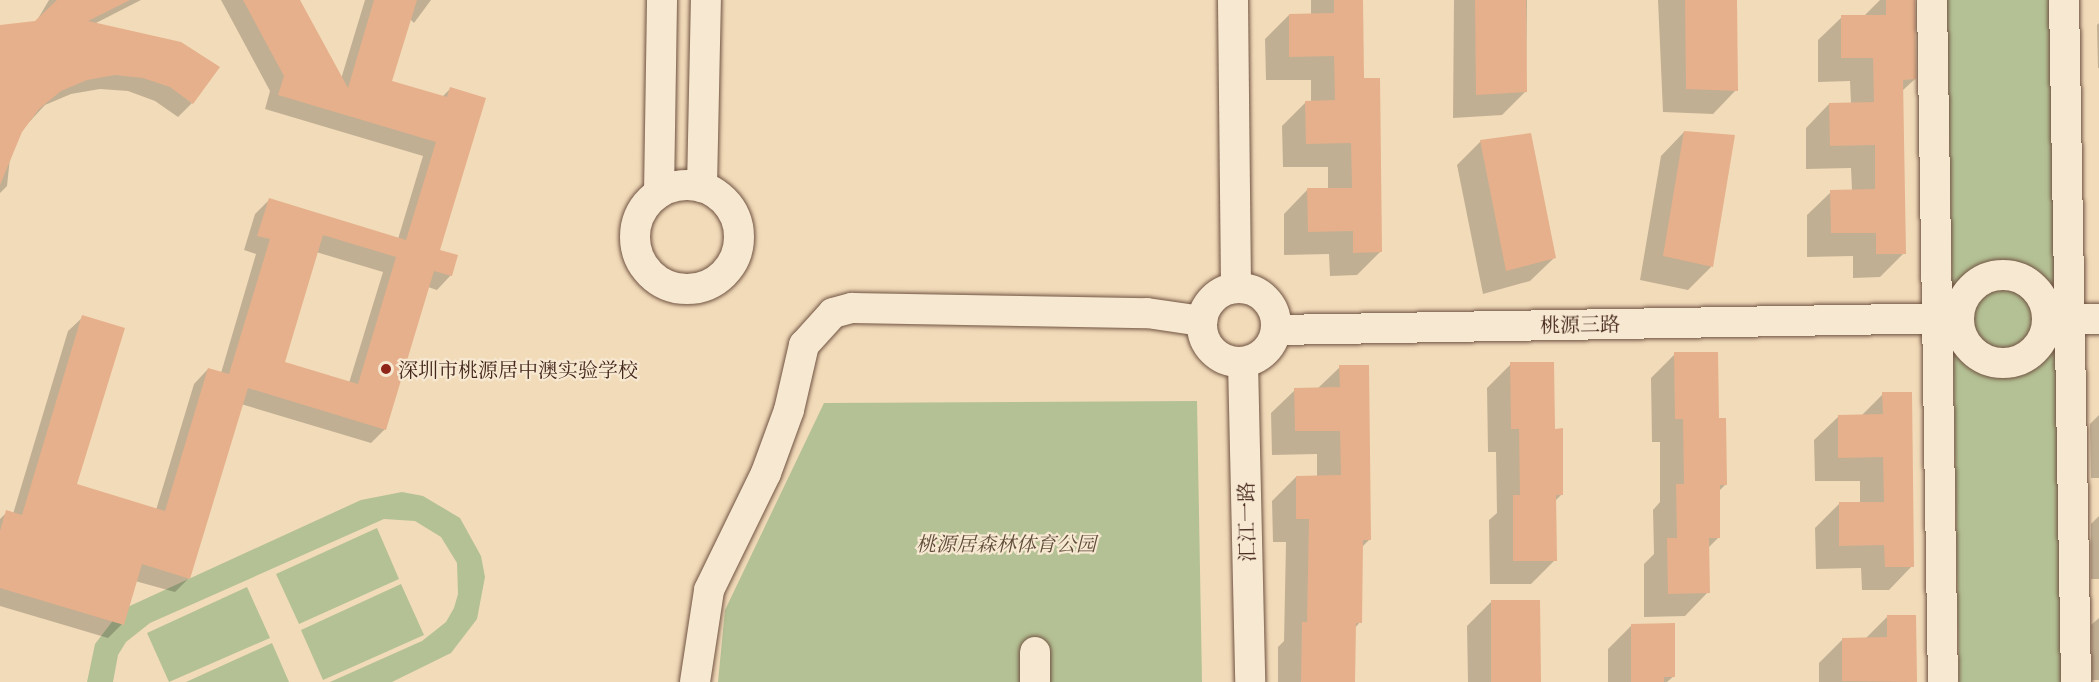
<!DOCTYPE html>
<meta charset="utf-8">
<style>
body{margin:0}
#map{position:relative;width:2099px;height:682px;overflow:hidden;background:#f2dbb9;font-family:"Gentium Book Plus","Noto Serif SC",serif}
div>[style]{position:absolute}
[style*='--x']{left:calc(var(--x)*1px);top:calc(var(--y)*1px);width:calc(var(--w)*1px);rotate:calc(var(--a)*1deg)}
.green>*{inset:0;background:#b4c194}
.shadow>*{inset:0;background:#0003}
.building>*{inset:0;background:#e5b08b}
.roads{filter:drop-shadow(0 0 2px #705342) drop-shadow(0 0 2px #705342)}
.minor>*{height:30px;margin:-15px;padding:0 15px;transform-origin:15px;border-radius:15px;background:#f7e8d2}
.minor>.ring{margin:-15px;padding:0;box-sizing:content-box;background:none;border:30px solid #f7e8d2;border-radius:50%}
.dots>*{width:16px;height:16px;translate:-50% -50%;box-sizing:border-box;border:3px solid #f7e8d2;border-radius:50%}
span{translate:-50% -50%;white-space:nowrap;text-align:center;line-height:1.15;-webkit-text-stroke:4.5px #f7e8d2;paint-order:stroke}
.street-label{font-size:20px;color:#44261b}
.poi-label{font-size:20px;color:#44261b}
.left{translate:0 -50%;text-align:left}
.park-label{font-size:20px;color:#604d39;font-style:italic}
</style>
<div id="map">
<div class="green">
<i style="clip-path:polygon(1947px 0,2050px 0,2062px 682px,1959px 682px)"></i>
<i style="clip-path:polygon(1197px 401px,1202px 682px,718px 682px,725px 610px,824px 403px)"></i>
<i style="clip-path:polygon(402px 492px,423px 496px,460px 518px,481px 556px,485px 577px,477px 619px,451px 653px,392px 682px,330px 682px,422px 641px,446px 622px,454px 608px,458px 594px,457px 563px,441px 537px,415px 521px,384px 519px,150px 623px,126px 642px,118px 655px,113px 682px,87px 682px,95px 644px,121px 610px,361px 500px)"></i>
<i style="clip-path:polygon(377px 528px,399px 579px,299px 624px,276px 574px)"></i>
<i style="clip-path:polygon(401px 584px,424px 635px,323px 680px,301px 630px)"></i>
<i style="clip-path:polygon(247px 587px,270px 638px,169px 682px,147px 633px)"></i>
<i style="clip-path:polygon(272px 643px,289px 682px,186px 682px)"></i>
</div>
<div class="shadow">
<i style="clip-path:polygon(49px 0,141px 0,94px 24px,192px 103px,178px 117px,155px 101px,128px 91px,100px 89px,71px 94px,45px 105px,21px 131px,10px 158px,7px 186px,0 193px,0 26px,36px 22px)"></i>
<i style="clip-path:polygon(evenodd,221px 0,299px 0,341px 79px,365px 0,431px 0,414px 23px,410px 19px,390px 82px,442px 97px,450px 89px,438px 251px,451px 275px,437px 290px,428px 287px,385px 429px,371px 443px,241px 404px,189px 578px,175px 592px,135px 581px,122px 624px,108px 638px,0 606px,0 519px,7px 512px,13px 514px,68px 331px,83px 317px,75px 485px,156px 510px,194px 384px,208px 369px,221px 373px,256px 254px,244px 250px,255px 214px,269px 200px,398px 239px,423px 156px,265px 109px,270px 91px,221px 0,316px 252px,383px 272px,349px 383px,283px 363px,316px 252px)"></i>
<i style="clip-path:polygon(1311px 0,1361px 0,1362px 79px,1381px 251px,1357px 275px,1330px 276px,1329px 254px,1284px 255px,1284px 214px,1307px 190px,1328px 189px,1328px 167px,1283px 167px,1282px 126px,1306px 102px,1311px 102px,1311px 80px,1266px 80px,1265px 39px,1289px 15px,1311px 15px)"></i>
<i style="clip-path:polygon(1454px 0,1527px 0,1526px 91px,1502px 115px,1453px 118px)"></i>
<i style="clip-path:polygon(1658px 0,1733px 0,1736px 90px,1713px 114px,1663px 112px)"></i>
<i style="clip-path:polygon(1880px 0,1914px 0,1915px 79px,1902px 91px,1904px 253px,1880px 277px,1853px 278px,1853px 256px,1807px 257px,1807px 215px,1831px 192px,1852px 191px,1851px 168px,1806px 169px,1806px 128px,1829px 104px,1851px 104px,1850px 81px,1818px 82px,1818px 40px,1842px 17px,1864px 16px)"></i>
<i style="clip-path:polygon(2099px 23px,2099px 68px,2098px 68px,2097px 25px)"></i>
<i style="clip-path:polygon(1684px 132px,1711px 267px,1688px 290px,1640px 280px,1661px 156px)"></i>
<i style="clip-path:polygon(1481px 141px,1554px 258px,1530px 281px,1483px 294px,1457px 165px)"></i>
<i style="clip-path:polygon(1675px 354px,1717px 420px,1726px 484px,1718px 492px,1719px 537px,1708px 548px,1708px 592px,1685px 616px,1644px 617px,1644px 564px,1654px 554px,1653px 510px,1660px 502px,1660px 442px,1652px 442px,1651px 378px)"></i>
<i style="clip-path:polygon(1511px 364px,1553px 430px,1562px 494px,1555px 501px,1555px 560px,1531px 584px,1490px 584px,1489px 520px,1497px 513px,1496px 452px,1488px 452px,1487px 388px)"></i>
<i style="clip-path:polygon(1340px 367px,1370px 539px,1362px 547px,1360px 622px,1355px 628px,1353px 682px,1278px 682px,1278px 647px,1284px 641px,1286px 542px,1273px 542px,1272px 501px,1296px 477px,1317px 477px,1317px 454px,1272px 455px,1271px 413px,1295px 390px,1317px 389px)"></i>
<i style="clip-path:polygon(1883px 394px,1912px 566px,1889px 590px,1862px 590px,1861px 568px,1816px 569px,1815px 528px,1839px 504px,1860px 503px,1860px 481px,1815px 481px,1814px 440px,1838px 417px,1861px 416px)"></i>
<i style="clip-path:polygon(2099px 415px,2099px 478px,2091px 478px,2090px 424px)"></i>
<i style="clip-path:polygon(2099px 516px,2099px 579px,2091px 579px,2091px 524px)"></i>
<i style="clip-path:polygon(1491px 602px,1539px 682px,1468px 682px,1467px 626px)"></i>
<i style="clip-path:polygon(1914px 616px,1915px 682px,1819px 682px,1819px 663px,1843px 639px,1865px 639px,1887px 617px)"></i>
<i style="clip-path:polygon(2099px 618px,2099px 680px,2092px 680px,2091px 625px)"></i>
<i style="clip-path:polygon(1632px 625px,1674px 676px,1667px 682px,1608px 682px,1608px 649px)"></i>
</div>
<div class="building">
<i style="clip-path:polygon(57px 0,130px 0,88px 21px,181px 42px,220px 67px,193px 104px,170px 87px,143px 78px,115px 75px,87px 80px,61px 91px,39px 109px,22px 132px,0 185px,0 25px,35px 21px)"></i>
<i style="clip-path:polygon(evenodd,243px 0,300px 0,348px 88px,374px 0,417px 0,392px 81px,447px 97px,450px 87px,486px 98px,440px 250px,458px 255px,452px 276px,434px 271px,386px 430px,248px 388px,190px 579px,142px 564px,124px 625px,0 588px,0 531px,6px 510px,22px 515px,82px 315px,125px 328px,77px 484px,165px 511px,208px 368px,229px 374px,270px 239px,257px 236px,269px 198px,406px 240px,436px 142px,278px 95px,284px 76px,243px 0,323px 235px,396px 257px,358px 384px,285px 362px,323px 235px)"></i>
<i style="clip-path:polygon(1334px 0,1363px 0,1364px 78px,1380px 78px,1382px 252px,1353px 253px,1353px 231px,1308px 232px,1307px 188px,1352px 188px,1351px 143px,1306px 144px,1305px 101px,1335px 100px,1334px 56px,1289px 57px,1289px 14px,1334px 13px)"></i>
<i style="clip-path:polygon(1475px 0,1526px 0,1527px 92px,1476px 95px)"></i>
<i style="clip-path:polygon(1685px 0,1737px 0,1738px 91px,1686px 89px)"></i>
<i style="clip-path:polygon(1886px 0,1915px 0,1916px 79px,1903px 80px,1906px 254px,1876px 254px,1876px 233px,1831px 233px,1830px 190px,1875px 189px,1875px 145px,1830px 146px,1829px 103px,1874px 102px,1873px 58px,1841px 58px,1841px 15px,1886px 15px)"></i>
<i style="clip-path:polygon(1684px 131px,1735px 135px,1713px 267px,1663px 256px)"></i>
<i style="clip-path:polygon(1531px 133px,1556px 258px,1506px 271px,1480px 140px)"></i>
<i style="clip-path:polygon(1674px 352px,1718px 352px,1719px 418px,1726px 418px,1727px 485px,1720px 485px,1720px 538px,1709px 538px,1710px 593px,1668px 594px,1667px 538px,1677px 538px,1676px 484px,1684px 484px,1683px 419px,1675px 419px)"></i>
<i style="clip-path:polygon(1510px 362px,1554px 362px,1555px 429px,1563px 428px,1563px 495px,1556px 495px,1557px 561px,1513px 561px,1513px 495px,1520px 495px,1519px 429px,1511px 429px)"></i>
<i style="clip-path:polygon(1339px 365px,1369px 365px,1371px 540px,1363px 540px,1362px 623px,1356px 623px,1355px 682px,1301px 682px,1302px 622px,1307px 622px,1309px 519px,1296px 519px,1296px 476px,1341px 475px,1340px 431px,1295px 431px,1294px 388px,1340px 387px)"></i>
<i style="clip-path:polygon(1882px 392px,1912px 392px,1914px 567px,1885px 567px,1884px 545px,1839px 546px,1839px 502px,1884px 502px,1883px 457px,1838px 458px,1838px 415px,1883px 414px)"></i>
<i style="clip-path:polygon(1491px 600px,1540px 600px,1541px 682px,1491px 682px)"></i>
<i style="clip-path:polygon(1887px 615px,1916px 615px,1917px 682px,1842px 681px,1842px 638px,1887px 637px)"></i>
<i style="clip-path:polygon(1675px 623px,1675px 677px,1664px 677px,1664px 682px,1631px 682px,1631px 624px)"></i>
</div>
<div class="roads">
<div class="minor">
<i style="--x:1233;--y:0;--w:287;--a:89.4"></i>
<i style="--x:1932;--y:0;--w:682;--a:89.08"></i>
<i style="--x:2064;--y:0;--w:682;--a:88.99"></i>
<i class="ring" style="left:635px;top:185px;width:74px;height:74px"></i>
<i style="--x:702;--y:187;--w:187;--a:-88.8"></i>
<i style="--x:659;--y:193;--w:193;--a:-89.1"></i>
<i class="ring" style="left:1959px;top:275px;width:58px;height:58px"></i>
<i class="ring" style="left:1202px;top:288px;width:44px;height:44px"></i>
<i style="--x:2051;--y:319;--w:48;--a:0"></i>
<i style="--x:1276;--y:330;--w:682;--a:-1.01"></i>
<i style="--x:1243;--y:362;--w:320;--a:88.7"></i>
<i style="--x:1035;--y:652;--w:30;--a:90"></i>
<i style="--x:695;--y:682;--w:93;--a:-81.3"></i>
<i style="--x:709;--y:590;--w:130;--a:-64"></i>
<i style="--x:766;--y:473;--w:67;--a:-69.9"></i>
<i style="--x:789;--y:410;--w:67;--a:-77"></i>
<i style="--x:804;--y:345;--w:43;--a:-47.8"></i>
<i style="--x:833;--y:313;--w:20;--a:-15"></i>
<i style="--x:852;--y:308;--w:295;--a:1"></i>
<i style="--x:1147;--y:313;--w:56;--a:8.3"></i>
</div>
</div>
<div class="dots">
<i style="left:386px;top:369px;background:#8f2418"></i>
</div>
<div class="street-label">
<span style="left:1580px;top:324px;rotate:-1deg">桃源三路</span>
<span style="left:1246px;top:522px;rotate:-91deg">汇江一路</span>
</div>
<div class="poi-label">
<span class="left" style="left:398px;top:369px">深圳市桃源居中澳实验学校</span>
</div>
<div class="park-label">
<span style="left:1006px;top:543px">桃源居森林体育公园</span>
</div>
</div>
